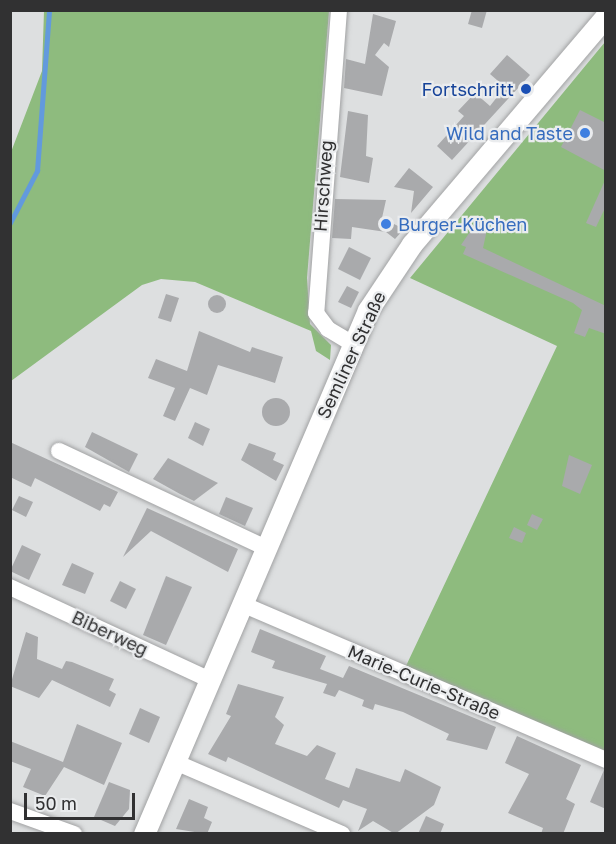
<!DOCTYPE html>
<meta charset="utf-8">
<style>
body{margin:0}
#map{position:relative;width:616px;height:844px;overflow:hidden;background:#dddfe0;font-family:"Golos Text",sans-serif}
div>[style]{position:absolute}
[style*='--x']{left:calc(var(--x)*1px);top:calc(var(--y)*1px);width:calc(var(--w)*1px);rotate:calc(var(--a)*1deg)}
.green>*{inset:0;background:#8ebb7e}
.stream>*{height:4.5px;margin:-2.25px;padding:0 2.25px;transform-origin:2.25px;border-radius:2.25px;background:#629add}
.building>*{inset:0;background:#a9aaac}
.round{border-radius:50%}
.roads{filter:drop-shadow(0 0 2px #a1a2a3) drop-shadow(0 0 2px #a1a2a3)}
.minor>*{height:16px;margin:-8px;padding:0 8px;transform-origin:8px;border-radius:8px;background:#fff}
.tertiary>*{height:21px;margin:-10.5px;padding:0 10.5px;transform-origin:10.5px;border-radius:10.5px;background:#fff}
.dots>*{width:16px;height:16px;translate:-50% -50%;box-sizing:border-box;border:3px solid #eaecee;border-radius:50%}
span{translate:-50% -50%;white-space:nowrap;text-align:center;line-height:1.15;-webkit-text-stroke:4.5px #eaecee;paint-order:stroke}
.transit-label{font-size:18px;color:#164399}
.right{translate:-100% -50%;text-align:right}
.shop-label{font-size:18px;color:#366cbe}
.left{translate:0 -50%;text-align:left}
.street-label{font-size:18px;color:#313132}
.frame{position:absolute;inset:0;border:12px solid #313132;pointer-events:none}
.scale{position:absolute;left:24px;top:793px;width:111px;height:27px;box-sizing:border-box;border:3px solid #313132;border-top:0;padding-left:8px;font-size:18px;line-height:21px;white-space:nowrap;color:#313132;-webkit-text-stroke:4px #eaecee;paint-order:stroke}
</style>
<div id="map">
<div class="green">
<i style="clip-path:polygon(44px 11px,329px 11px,307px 278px,310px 324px,331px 345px,330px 360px,316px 351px,311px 331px,195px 282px,161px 279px,142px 285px,11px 381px,11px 152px,42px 71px)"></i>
<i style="clip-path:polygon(605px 42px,605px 752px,405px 668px,557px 346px,410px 278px)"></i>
</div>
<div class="stream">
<i style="--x:10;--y:223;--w:59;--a:-62.6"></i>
<i style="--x:37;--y:171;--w:161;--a:-85.7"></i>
</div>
<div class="building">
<i style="clip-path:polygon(472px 10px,487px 10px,482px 28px,468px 24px)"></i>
<i style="clip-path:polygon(373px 14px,396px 21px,389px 47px,384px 43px,375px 55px,389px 67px,382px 96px,344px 88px,346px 59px,365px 64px)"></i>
<i style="clip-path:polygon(507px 55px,530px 75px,452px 160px,437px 146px,464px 116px,458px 111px,475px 93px,490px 106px,505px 87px,490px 74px)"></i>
<i style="clip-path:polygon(580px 110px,606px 123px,606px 171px,561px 147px)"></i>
<i style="clip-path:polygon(348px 111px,368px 115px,366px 156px,373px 158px,369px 183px,340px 177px)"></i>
<i style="clip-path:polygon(409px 168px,433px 187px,411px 213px,414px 191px,394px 187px)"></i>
<i style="clip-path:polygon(606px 178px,606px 206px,596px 227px,586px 223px)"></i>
<i style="clip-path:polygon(335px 199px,386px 200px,382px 218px,404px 229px,395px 239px,386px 232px,352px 227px,351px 239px,332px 238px)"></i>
<i style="clip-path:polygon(478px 220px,488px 225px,483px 248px,606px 306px,606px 334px,589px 328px,585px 337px,574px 333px,582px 310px,573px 303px,463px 254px,466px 247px,461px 245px)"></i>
<i style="clip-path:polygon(349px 247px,371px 258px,360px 280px,338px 269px)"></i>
<i style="clip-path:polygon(347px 286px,359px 292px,351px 308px,338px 302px)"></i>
<i style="clip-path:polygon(166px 294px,179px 298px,171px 322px,158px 318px)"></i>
<i class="round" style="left:208px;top:295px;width:18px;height:18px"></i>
<i style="clip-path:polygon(199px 331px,250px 352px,252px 347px,283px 357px,275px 383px,218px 365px,207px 395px,190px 388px,175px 421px,163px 416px,175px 388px,148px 378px,156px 359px,187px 371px)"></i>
<i class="round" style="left:262px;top:398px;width:28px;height:28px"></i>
<i style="clip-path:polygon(195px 422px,210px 429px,203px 446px,188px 438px)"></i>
<i style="clip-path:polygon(92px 432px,138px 454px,129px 472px,85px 447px)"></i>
<i style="clip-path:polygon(10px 442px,118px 492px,110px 507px,104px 504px,100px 511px,35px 478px,31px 487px,10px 477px)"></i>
<i style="clip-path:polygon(249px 443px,276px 453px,273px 460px,284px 465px,276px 481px,241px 460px)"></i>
<i style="clip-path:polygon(569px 455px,592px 465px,580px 494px,562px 486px)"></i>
<i style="clip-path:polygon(168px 458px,218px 483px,194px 501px,180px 494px,153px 479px)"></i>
<i style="clip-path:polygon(19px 496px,33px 502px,26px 517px,12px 510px)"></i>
<i style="clip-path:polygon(226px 497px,253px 508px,245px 526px,219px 514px)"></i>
<i style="clip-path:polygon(147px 508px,238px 549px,228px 572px,151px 531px,123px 557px)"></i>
<i style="clip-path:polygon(532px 514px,543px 519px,537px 530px,527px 525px)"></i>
<i style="clip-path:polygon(514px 527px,526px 533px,522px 543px,509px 538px)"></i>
<i style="clip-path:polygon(22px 545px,41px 554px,29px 580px,10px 571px)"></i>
<i style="clip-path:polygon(72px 563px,94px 573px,85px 594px,62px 585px)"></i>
<i style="clip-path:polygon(166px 576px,192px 587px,166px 645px,143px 635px)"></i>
<i style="clip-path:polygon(120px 581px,136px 589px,126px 609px,110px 601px)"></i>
<i style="clip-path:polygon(260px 629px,326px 656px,320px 669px,343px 678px,349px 666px,496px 727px,487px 750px,446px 740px,449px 734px,403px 712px,375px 704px,373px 710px,362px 706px,364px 700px,339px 690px,335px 697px,323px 693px,327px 684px,272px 668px,275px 661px,251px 652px)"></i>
<i style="clip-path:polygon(26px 632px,38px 637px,37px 659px,62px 669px,66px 661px,72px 662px,114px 679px,109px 690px,116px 694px,110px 707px,52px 680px,39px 698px,10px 686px)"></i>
<i style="clip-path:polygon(238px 684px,284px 697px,275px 717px,284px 725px,275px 744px,307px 756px,317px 745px,336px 753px,325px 779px,349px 788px,356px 768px,400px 782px,405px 769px,441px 787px,434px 805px,395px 834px,373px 821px,358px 831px,367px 809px,343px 800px,339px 808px,228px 757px,226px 762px,208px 754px,231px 716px,226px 714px)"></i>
<i style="clip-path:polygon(140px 708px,160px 717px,149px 743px,129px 734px)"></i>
<i style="clip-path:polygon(77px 724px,122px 743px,104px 785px,64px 767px,45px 796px,23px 787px,31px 769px,10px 761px,10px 741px,63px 762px)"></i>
<i style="clip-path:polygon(517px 736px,581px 765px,566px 799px,575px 804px,563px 834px,541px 834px,543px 828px,508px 813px,529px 774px,505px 763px)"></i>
<i style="clip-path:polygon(604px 770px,606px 770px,606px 809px,590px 802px)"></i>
<i style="clip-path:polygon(109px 782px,130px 790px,129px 809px,115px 826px,94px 817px)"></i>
<i style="clip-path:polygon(189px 799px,208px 807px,204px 818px,212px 822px,207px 834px,176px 829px)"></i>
<i style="clip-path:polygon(426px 816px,444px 824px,440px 834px,418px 834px)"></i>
</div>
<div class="roads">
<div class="minor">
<i style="--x:339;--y:10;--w:304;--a:94.3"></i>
<i style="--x:316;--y:313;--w:20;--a:53"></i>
<i style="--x:328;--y:329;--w:29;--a:31"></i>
<i style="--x:59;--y:451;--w:229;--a:25.1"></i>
<i style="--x:10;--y:587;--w:221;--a:24.9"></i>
<i style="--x:242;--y:604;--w:396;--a:23.2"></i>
<i style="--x:175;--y:762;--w:182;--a:23.3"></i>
<i style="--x:10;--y:811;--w:68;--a:19.8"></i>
</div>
<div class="tertiary">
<i style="--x:144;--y:834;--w:570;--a:-66.85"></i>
<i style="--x:368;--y:310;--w:79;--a:-56.3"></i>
<i style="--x:412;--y:244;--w:299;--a:-49.6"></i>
</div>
</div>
<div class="dots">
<i style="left:526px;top:89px;background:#1a4fb4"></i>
<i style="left:585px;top:133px;background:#3f7fe0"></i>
<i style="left:386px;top:224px;background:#3f7fe0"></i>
</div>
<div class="transit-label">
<span class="right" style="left:514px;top:89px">Fortschritt</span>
</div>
<div class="shop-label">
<span class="right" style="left:573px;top:133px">Wild and Taste</span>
<span class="left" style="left:398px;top:224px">Burger-Küchen</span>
</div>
<div class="street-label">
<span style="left:323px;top:186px;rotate:-86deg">Hirschweg</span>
<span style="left:351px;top:355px;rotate:-65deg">Semliner Straße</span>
<span style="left:110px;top:633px;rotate:25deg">Biberweg</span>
<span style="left:424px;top:682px;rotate:23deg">Marie-Curie-Straße</span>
</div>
<div class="frame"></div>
<div class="scale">50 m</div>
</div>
